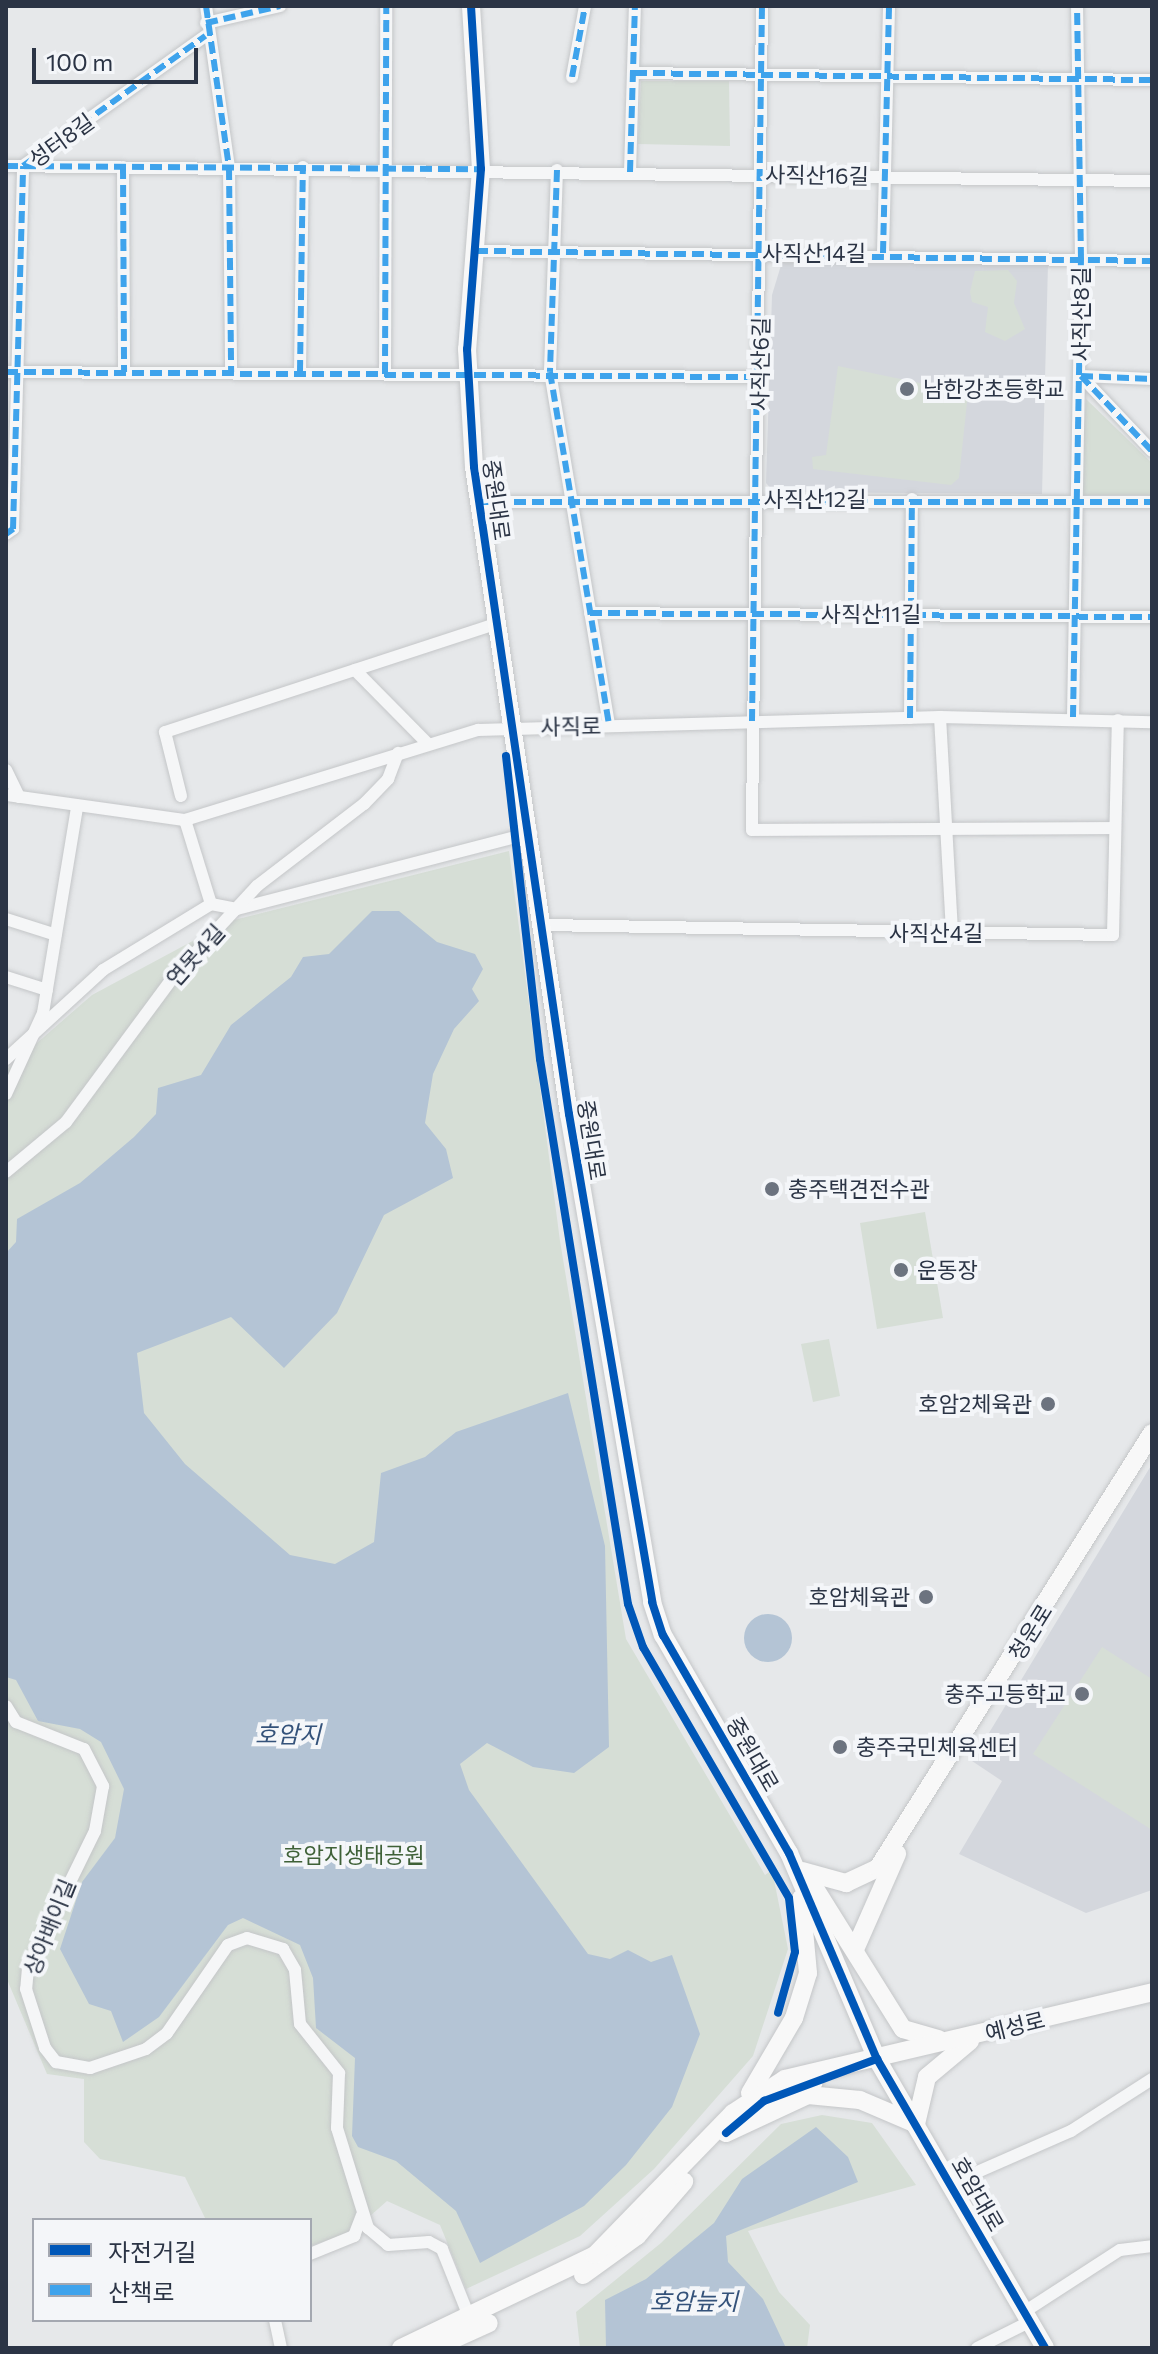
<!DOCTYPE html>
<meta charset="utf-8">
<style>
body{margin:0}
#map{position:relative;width:1158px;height:2354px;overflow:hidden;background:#e6e8ea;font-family:Commissioner,"Noto Sans KR",sans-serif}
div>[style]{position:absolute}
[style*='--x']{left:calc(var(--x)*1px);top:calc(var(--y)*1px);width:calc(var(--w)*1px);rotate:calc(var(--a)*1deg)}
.built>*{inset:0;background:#d4d7dd}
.green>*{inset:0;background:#d6ded6}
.water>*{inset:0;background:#b4c4d5}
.round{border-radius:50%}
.roads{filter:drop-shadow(0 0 2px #c4c6c8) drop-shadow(0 0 2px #c4c6c8)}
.street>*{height:12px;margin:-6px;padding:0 6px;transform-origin:6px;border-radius:6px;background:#f5f6f7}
.secondary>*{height:18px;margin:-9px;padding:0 9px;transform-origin:9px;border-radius:9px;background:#f8f8f8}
.quiet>*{height:6px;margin-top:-3px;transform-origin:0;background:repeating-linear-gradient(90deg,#3ea3ec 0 12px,transparent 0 18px)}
.cycleway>*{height:8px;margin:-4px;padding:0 4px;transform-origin:4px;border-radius:4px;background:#0057b8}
.dots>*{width:22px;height:22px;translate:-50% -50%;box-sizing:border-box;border:4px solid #f4f6f9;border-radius:50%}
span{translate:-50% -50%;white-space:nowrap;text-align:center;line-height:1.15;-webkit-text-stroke:8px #f4f6f9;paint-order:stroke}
.street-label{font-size:22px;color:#2b3445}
.poi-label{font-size:22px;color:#2b3445}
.left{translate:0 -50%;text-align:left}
.right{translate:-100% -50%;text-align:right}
.park-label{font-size:22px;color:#3f6138}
.water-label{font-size:24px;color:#34527a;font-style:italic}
.frame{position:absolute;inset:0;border:8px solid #2b3445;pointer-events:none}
.legend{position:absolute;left:32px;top:2218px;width:280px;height:104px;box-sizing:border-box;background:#f4f6f9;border:2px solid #a4a8b1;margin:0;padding:10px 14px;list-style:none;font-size:24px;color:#2b3445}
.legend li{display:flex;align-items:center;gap:16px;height:40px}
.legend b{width:40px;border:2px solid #a4a8b1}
.scale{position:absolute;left:32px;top:48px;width:166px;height:36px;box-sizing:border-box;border:4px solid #2b3445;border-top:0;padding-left:10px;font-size:24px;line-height:28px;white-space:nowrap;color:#2b3445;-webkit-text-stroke:6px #f4f6f9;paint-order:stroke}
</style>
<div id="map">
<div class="built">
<i style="clip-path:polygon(782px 262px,1048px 264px,1042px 494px,774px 492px,766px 483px,772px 295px)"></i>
<i style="clip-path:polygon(1152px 1464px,1152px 1890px,1086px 1913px,959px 1854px,1002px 1781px,972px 1761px)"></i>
</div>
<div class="green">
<i style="clip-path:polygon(641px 81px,729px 81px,730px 146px,638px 144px)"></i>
<i style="clip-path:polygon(1008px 270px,1017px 281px,1014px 303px,1025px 329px,1005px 341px,985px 332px,988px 307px,972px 302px,970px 292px,975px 271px)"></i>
<i style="clip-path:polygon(838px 366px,968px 393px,959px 478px,951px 485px,813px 469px,812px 457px,826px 455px)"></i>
<i style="clip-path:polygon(1086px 399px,1152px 463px,1152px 495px,1079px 495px)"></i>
<i style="clip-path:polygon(509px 851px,560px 1241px,626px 1639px,765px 1875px,772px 1870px,788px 1949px,753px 2056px,654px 2169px,580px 2236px,466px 2289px,440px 2225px,387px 2201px,352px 2232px,310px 2246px,310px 2220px,206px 2220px,185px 2177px,100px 2159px,84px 2142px,84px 2079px,47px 2074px,6px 1977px,6px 1070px,92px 995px,230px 921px)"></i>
<i style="clip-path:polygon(925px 1212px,943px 1318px,877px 1329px,860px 1223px)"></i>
<i style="clip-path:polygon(829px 1339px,840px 1396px,813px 1402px,801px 1344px)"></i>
<i style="clip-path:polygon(1102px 1647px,1152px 1679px,1152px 1830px,1033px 1754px)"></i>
<i style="clip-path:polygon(822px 2115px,872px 2123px,916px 2185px,748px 2231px,779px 2292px,810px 2325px,807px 2348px,580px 2348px,576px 2312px,661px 2243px,781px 2124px)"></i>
</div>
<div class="water">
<i style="clip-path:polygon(372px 911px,399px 911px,437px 942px,475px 954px,483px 969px,472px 989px,479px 1001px,454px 1029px,433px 1074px,425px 1123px,446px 1149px,453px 1178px,384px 1215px,337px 1313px,284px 1368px,231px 1317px,137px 1353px,144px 1413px,185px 1464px,290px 1555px,335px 1564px,374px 1542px,381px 1473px,425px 1457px,456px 1432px,568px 1393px,605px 1546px,609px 1747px,574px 1773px,533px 1767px,487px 1743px,460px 1764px,469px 1790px,588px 1954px,610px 1959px,628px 1950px,651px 1962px,672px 1955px,700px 2034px,672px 2107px,626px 2165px,584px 2206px,480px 2263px,456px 2211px,396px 2161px,358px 2147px,352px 2136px,355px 2058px,316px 2028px,313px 1978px,300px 1945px,243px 1918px,228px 1925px,159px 2017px,123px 2042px,111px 2011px,89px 2004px,60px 1949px,82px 1882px,115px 1838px,124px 1789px,101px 1742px,80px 1729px,38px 1721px,16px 1680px,6px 1677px,6px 1253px,16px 1242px,17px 1219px,80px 1183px,134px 1137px,156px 1114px,158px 1088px,201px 1075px,231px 1025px,291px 977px,303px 957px,329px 954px)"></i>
<i class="round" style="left:744px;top:1614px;width:48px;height:48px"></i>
<i style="clip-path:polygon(816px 2127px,848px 2157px,858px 2182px,726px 2236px,728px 2262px,763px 2299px,786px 2348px,606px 2348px,605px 2300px,646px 2279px,714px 2223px,742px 2179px)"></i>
</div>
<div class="roads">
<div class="street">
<i style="--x:206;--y:6;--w:164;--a:81.9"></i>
<i style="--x:229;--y:168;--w:204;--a:89.4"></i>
<i style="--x:762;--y:6;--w:824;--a:90.7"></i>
<i style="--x:752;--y:830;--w:363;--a:-0.3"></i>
<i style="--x:206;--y:23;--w:76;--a:-12.9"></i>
<i style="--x:635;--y:73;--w:517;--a:0.78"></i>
<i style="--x:572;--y:77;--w:72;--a:-79.6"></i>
<i style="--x:6;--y:166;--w:1146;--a:0.75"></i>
<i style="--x:123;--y:167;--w:205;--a:89.7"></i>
<i style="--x:557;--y:170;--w:202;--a:92"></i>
<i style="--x:550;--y:372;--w:358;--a:80.5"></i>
<i style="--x:630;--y:172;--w:166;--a:-88.3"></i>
<i style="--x:476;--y:251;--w:676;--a:0.85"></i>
<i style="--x:883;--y:253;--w:247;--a:-88.6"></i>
<i style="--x:6;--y:372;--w:753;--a:0.38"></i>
<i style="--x:300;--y:372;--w:205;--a:-89.2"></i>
<i style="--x:385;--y:374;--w:368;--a:-89.8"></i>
<i style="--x:1081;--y:376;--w:103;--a:46.6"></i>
<i style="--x:1081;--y:376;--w:71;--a:2.4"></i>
<i style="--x:478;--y:502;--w:674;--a:0"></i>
<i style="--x:6;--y:534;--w:9;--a:-36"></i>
<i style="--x:13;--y:529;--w:363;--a:-88.4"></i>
<i style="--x:23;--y:166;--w:224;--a:-35.5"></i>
<i style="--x:590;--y:613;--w:562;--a:0.41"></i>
<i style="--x:355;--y:670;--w:104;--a:45.4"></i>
<i style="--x:940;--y:717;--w:216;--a:86.8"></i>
<i style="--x:1073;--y:717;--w:458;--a:-89"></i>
<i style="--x:1081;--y:259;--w:253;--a:-90.9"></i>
<i style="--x:910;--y:718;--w:219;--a:-89.5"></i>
<i style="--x:6;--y:770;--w:30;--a:64"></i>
<i style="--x:6;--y:795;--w:181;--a:8"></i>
<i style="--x:185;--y:820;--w:307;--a:-17.1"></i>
<i style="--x:478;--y:730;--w:462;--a:-1.6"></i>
<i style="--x:940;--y:717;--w:212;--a:1.4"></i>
<i style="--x:181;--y:796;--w:66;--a:-104"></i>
<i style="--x:165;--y:732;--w:350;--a:-18.1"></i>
<i style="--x:185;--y:820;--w:88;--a:72.8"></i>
<i style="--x:6;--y:919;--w:52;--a:17.7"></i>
<i style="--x:544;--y:925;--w:569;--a:1.01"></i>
<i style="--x:1113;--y:935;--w:215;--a:-88.7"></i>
<i style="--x:6;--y:977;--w:43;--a:17.6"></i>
<i style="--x:6;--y:1059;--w:132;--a:-42.5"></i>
<i style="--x:103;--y:970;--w:127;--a:-31.4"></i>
<i style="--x:211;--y:904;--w:26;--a:11"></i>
<i style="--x:237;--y:909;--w:304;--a:-14.5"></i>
<i style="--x:6;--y:1094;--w:89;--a:-65.4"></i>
<i style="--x:43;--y:1013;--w:209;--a:-80.6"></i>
<i style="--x:6;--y:1172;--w:78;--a:-39.8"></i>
<i style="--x:66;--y:1122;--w:182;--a:-53.5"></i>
<i style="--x:174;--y:976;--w:122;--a:-47.3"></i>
<i style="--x:257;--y:886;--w:135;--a:-37.5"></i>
<i style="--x:364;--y:804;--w:35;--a:-46"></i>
<i style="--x:388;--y:779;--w:28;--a:-69"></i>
<i style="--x:6;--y:1706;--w:19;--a:58"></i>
<i style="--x:16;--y:1722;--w:73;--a:21.7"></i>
<i style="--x:84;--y:1749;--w:42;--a:62.8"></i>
<i style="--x:103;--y:1786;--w:46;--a:100.1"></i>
<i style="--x:95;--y:1831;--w:153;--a:116.1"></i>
<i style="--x:28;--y:1968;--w:21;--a:95"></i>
<i style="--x:26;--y:1989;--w:62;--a:72.1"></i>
<i style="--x:45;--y:2048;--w:18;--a:52"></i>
<i style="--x:56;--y:2062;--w:35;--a:10"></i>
<i style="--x:90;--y:2068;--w:59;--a:-18.7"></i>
<i style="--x:146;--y:2049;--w:26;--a:-37"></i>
<i style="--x:167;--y:2033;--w:107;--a:-55.3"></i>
<i style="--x:228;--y:1945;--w:20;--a:-20"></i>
<i style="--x:247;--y:1938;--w:38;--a:17"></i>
<i style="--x:283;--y:1949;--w:24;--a:60"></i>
<i style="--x:295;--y:1970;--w:54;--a:84.7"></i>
<i style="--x:300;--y:2024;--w:63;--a:51.5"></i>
<i style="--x:339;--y:2073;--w:55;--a:92.1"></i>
<i style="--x:337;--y:2128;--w:105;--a:72.8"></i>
<i style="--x:368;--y:2228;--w:26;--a:40"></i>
<i style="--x:388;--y:2245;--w:41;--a:-4.2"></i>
<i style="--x:429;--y:2242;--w:15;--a:28"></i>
<i style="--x:442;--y:2249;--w:75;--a:68.2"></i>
<i style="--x:952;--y:2183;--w:130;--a:-23.6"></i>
<i style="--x:1071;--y:2131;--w:96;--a:-32.7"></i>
<i style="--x:310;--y:2254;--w:48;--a:-22.2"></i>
<i style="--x:354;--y:2236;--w:22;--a:-69"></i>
<i style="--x:1024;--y:2312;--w:114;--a:-32.9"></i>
<i style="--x:1120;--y:2250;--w:32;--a:-7"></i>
<i style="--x:275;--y:2320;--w:29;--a:78"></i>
<i style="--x:977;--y:2348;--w:58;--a:-26.6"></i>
</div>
<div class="secondary">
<i style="--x:471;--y:6;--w:163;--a:86.5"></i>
<i style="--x:481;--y:169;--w:181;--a:94.4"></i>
<i style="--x:467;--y:349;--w:118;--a:86.6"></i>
<i style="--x:474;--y:467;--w:654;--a:81.65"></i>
<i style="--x:569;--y:1114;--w:495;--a:80.3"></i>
<i style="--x:652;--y:1602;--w:35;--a:72"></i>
<i style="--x:663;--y:1635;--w:252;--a:60"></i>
<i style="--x:789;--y:1853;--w:224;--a:66.9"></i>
<i style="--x:877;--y:2059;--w:334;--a:59.8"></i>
<i style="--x:802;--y:1871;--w:46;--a:15.3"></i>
<i style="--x:846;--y:1883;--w:35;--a:-25"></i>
<i style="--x:878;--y:1868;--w:514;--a:-57.79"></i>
<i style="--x:816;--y:1890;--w:164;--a:58"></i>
<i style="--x:903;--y:2029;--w:37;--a:16"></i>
<i style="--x:856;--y:1947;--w:102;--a:-66.2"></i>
<i style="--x:750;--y:2093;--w:87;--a:-59.6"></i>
<i style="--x:794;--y:2018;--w:47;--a:-72.7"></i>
<i style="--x:808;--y:1973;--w:75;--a:-95.3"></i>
<i style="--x:761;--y:2104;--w:57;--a:-22.5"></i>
<i style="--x:916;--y:2124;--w:48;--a:-76.8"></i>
<i style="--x:927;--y:2077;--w:56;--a:-39.9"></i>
<i style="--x:726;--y:2133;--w:90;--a:-24.9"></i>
<i style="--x:808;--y:2095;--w:52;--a:5.5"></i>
<i style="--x:860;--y:2100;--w:61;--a:23.2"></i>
<i style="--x:583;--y:2275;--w:67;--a:-35.8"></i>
<i style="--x:637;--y:2236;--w:72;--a:-49"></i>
<i style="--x:401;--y:2348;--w:215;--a:-25.6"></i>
<i style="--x:595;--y:2255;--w:198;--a:-45.8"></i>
<i style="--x:733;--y:2113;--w:62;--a:-33.2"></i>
<i style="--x:785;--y:2079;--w:377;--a:-13.3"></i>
<i style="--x:434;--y:2348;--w:60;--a:-24.4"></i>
</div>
</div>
<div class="quiet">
<i style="--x:206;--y:6;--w:164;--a:81.9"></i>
<i style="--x:229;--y:168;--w:204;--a:89.4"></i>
<i style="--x:206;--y:23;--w:76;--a:-12.9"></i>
<i style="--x:635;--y:73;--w:517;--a:0.78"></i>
<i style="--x:572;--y:77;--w:72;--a:-79.6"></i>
<i style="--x:6;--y:166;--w:475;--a:0.4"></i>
<i style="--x:123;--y:167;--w:205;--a:89.7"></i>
<i style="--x:557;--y:170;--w:202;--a:92"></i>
<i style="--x:550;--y:372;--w:358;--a:80.5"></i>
<i style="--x:630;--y:172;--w:166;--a:-88.3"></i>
<i style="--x:476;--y:251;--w:676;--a:0.85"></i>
<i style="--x:883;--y:253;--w:247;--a:-88.6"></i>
<i style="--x:6;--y:372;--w:753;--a:0.38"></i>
<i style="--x:300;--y:372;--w:205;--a:-89.2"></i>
<i style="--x:385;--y:374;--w:368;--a:-89.8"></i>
<i style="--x:1081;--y:376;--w:103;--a:46.6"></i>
<i style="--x:1081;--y:376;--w:71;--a:2.4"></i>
<i style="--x:478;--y:502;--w:674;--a:0"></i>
<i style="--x:6;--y:534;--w:9;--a:-36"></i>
<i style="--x:13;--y:529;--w:363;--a:-88.4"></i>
<i style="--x:23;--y:166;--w:224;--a:-35.5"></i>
<i style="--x:590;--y:613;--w:562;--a:0.41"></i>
<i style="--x:1073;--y:717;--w:458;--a:-89"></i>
<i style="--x:1081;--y:259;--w:253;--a:-90.9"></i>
<i style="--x:910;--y:718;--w:219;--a:-89.5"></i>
<i style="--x:752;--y:721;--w:715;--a:-89.2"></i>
</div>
<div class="cycleway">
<i style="--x:471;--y:6;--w:163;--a:86.5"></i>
<i style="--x:481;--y:169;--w:181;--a:94.4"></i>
<i style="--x:467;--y:349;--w:118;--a:86.6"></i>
<i style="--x:474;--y:467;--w:654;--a:81.65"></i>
<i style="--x:569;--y:1114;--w:495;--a:80.3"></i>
<i style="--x:652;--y:1602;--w:35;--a:72"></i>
<i style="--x:663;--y:1635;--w:252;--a:60"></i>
<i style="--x:789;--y:1853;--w:224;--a:66.9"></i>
<i style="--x:877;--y:2059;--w:334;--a:59.8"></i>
<i style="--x:506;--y:756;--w:305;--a:83.6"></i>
<i style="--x:540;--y:1059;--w:552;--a:80.83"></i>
<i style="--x:628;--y:1604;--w:46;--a:70.8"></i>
<i style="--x:643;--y:1647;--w:290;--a:59.8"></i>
<i style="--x:789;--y:1898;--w:54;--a:83.7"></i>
<i style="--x:795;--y:1952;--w:63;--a:105.6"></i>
<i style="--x:726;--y:2133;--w:50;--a:-40.1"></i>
<i style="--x:764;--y:2101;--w:121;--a:-20.4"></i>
</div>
<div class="dots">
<i style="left:907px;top:389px;background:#6c737f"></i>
<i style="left:772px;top:1189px;background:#6c737f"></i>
<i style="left:901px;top:1270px;background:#6c737f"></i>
<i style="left:1048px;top:1404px;background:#6c737f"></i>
<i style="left:926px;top:1597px;background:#6c737f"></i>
<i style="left:1082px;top:1694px;background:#6c737f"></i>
<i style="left:840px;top:1747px;background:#6c737f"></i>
</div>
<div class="street-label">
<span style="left:61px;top:140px;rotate:-36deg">성터8길</span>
<span style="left:817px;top:175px;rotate:1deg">사직산16길</span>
<span style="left:814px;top:253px">사직산14길</span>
<span style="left:1081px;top:314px;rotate:-90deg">사직산8길</span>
<span style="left:760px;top:364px;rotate:-89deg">사직산6길</span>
<span style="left:815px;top:499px">사직산12길</span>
<span style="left:497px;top:500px;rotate:82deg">중원대로</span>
<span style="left:871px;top:614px">사직산11길</span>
<span style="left:571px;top:726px;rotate:-1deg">사직로</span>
<span style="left:936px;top:933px">사직산4길</span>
<span style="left:195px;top:955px;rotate:-48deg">연못4길</span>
<span style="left:592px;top:1140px;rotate:81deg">중원대로</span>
<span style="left:1030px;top:1632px;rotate:-58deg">청운로</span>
<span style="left:753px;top:1754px;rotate:60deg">중원대로</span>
<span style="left:49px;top:1927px;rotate:-68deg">상아배이길</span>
<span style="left:1015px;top:2026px;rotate:-14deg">예성로</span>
<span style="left:978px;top:2194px;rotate:60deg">호암대로</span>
</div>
<div class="poi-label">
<span class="left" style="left:923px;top:389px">남한강초등학교</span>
<span class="left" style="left:788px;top:1189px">충주택견전수관</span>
<span class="left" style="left:917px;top:1270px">운동장</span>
<span class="right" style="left:1032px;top:1404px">호암2체육관</span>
<span class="right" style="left:910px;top:1597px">호암체육관</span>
<span class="right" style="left:1066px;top:1694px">충주고등학교</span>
<span class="left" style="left:856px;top:1747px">충주국민체육센터</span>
</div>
<div class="park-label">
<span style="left:354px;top:1855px">호암지생태공원</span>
</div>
<div class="water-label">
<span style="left:288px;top:1734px">호암지</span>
<span style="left:694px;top:2301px">호암늪지</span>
</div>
<div class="frame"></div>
<ul class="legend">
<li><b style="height:10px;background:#0057b8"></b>자전거길</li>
<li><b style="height:10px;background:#3ea3ec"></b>산책로</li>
</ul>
<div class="scale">100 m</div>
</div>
